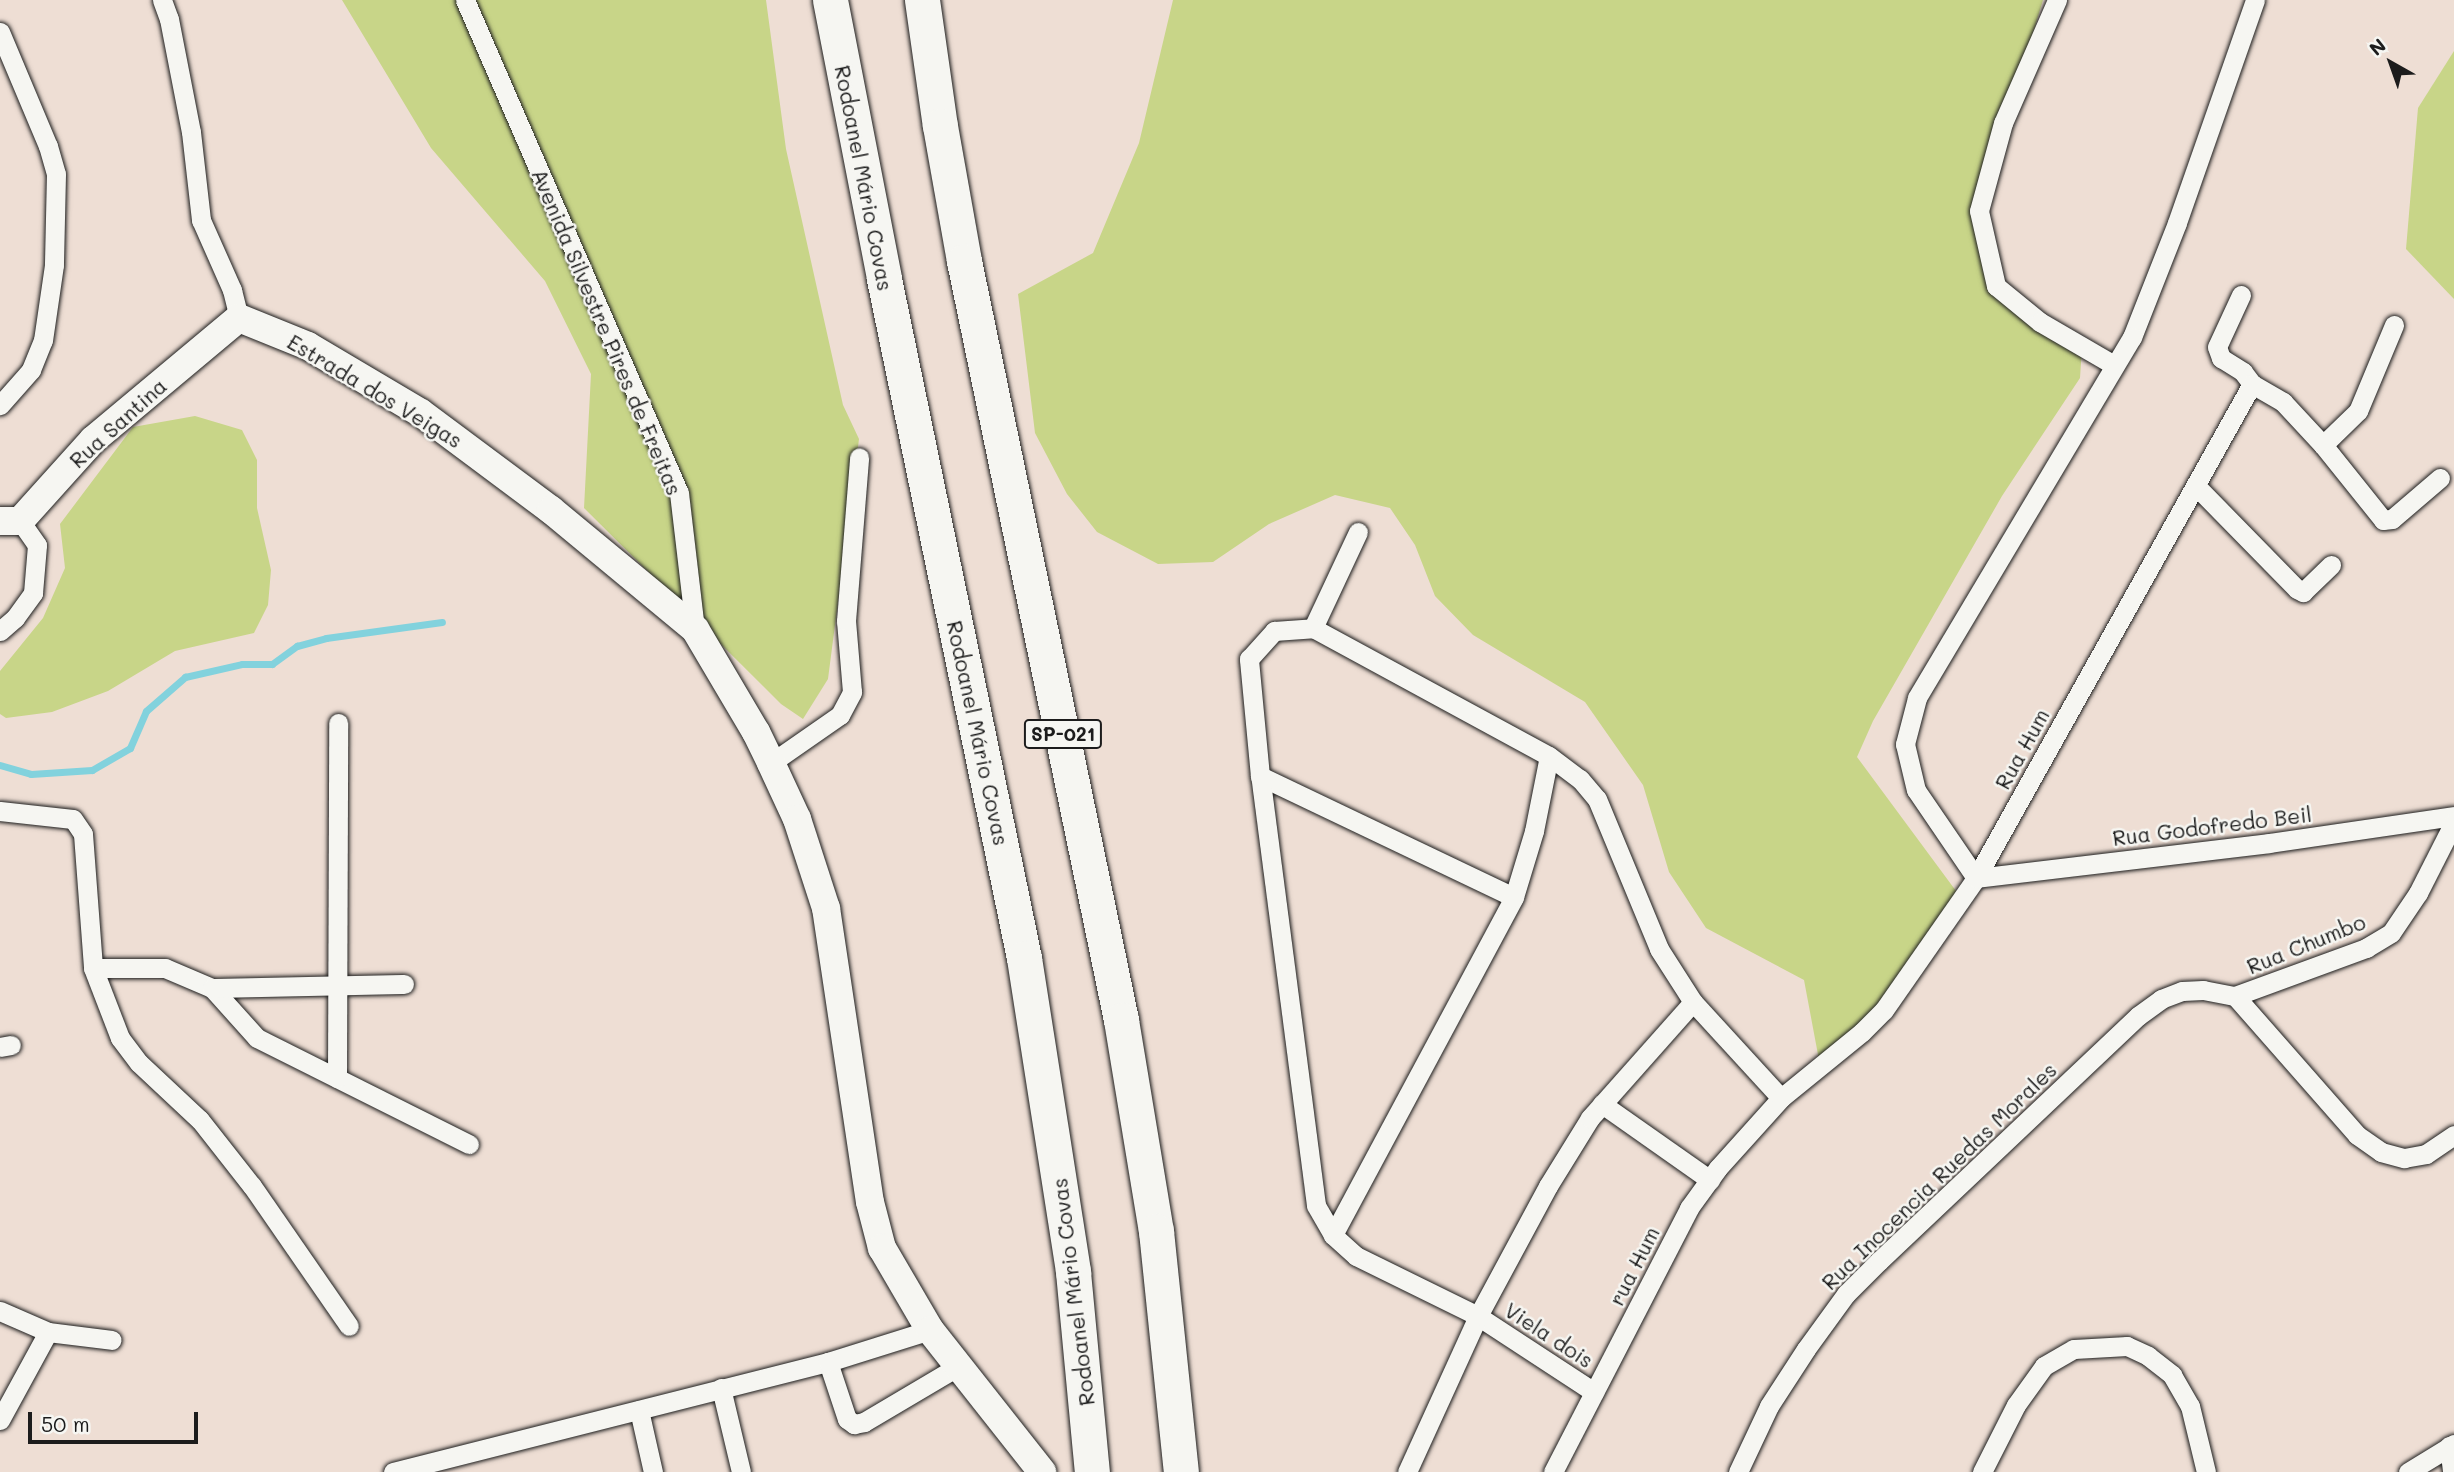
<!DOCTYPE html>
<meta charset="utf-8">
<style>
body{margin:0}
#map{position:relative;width:2454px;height:1472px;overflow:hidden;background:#eeded4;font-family:Mali,sans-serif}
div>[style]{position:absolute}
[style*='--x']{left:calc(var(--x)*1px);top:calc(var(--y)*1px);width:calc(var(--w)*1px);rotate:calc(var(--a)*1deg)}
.green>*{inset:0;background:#c8d588}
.stream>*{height:7px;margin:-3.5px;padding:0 3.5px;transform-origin:3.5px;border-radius:3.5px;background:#82d2dd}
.roads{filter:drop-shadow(0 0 2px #1c1c1c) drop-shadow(0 0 2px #1c1c1c)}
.street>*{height:19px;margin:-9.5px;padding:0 9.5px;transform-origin:9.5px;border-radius:9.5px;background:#f6f6f2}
.secondary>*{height:28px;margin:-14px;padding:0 14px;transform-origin:14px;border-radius:14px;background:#f6f6f2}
.highway>*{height:35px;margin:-17.5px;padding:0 17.5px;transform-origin:17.5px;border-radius:17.5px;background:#f6f6f2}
span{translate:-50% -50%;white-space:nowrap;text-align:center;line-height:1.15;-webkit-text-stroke:5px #f6f6f2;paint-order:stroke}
.shield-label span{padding:2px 5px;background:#f6f6f2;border:2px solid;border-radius:5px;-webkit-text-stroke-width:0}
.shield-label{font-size:19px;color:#1c1c1c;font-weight:700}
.street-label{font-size:21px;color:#1c1c1c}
.north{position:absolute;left:2356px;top:28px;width:70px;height:70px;-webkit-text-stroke:5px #f6f6f2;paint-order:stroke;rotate:320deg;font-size:19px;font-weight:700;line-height:28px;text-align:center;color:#1c1c1c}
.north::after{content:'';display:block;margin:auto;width:24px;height:32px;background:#1c1c1c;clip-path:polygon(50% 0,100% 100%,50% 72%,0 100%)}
.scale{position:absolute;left:28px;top:1412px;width:170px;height:32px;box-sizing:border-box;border:4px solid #1c1c1c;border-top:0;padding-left:9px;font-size:21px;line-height:24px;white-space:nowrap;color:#1c1c1c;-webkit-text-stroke:5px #f6f6f2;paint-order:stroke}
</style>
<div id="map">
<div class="green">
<i style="clip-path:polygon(342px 0,766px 0,786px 149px,843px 405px,859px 439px,828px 679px,803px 719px,781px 704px,584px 508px,591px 374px,545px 281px,431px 148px)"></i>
<i style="clip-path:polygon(1173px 0,2043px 0,1979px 211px,1996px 286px,2082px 347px,2080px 378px,2002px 496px,1873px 721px,1857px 757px,1959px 895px,1880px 1006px,1819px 1060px,1804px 980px,1706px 928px,1669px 872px,1643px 785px,1585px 702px,1473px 635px,1435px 596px,1415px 545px,1390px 508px,1335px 495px,1269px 524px,1213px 562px,1158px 564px,1097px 532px,1067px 494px,1035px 433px,1018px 294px,1093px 253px,1139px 143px)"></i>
<i style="clip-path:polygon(2454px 51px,2454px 299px,2406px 249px,2418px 108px)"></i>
<i style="clip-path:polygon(195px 416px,242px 430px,257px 460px,257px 508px,271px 570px,268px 605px,254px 633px,175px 651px,108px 691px,52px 712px,6px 718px,0 714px,0 671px,43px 618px,65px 568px,60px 524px,133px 427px)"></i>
</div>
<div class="stream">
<i style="--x:0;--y:765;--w:32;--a:16"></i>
<i style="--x:31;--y:774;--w:61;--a:-3.8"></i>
<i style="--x:92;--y:770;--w:44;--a:-30.1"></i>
<i style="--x:130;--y:748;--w:40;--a:-66.6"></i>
<i style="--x:146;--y:711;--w:52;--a:-41.1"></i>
<i style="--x:185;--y:677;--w:58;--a:-12.8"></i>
<i style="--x:242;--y:664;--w:30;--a:0"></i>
<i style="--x:272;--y:664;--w:31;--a:-36"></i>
<i style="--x:297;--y:646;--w:30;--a:-15"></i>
<i style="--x:326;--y:638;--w:117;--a:-7.9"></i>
</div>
<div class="roads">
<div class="street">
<i style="--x:162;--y:0;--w:20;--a:70"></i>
<i style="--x:169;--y:19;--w:115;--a:79"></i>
<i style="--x:191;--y:132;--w:89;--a:83.5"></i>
<i style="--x:201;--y:220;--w:77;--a:66.1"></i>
<i style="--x:232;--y:290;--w:29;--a:76"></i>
<i style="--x:465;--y:0;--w:537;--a:66.54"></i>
<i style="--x:679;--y:493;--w:137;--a:83.3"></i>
<i style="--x:2057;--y:0;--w:134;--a:113.7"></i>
<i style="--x:2003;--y:123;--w:91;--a:105.3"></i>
<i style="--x:1979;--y:211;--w:77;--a:77.2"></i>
<i style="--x:1996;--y:286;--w:57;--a:39.3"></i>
<i style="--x:2040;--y:322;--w:86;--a:30.2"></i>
<i style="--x:2255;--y:0;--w:236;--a:109.3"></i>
<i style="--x:2177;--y:223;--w:123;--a:111.5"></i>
<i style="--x:2132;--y:337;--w:420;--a:120.8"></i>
<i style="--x:1917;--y:698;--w:48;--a:104.6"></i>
<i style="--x:1905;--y:744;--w:47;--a:76.6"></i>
<i style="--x:1916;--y:790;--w:107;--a:55.7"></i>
<i style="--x:1976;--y:878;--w:295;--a:-6.8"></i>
<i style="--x:2269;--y:843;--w:187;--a:-8.3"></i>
<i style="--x:0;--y:32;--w:124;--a:67.2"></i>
<i style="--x:48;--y:146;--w:29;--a:74"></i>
<i style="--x:56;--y:174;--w:91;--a:91.3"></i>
<i style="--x:54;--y:265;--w:76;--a:98.3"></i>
<i style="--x:43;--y:340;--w:32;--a:112"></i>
<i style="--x:31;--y:370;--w:47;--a:131.5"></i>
<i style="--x:2241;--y:295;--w:57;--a:114.8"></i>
<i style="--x:2217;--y:347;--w:12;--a:70"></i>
<i style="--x:2221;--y:358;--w:26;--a:32"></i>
<i style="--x:2243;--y:372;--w:15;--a:53"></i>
<i style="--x:2252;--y:384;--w:36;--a:30"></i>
<i style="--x:2283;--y:402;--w:59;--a:47.1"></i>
<i style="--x:2394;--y:325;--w:93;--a:112.7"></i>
<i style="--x:2358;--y:411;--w:49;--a:135.8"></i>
<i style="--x:2323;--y:445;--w:96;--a:51.3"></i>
<i style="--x:2383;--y:520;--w:9;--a:-6"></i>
<i style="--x:2392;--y:519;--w:63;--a:-40.5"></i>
<i style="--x:2196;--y:486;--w:144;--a:45.6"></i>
<i style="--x:2297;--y:589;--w:7;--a:27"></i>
<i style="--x:2303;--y:592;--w:39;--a:-44"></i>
<i style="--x:1313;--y:628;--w:106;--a:-64.9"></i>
<i style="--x:0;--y:631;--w:20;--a:-41"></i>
<i style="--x:15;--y:618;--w:31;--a:-54"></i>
<i style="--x:33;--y:593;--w:48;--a:-85.2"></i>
<i style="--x:37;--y:545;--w:29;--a:-125"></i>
<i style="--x:771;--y:763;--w:84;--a:-34.8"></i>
<i style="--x:840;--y:715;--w:26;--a:-62"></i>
<i style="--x:852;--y:692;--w:71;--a:-94.8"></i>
<i style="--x:846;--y:621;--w:164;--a:-85.4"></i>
<i style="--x:1260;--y:776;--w:281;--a:25.5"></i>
<i style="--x:0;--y:811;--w:73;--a:6.3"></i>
<i style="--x:73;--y:819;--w:18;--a:56"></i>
<i style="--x:83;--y:834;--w:134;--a:85.7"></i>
<i style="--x:93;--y:968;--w:75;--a:68.9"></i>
<i style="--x:120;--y:1038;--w:31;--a:53"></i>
<i style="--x:139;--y:1063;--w:83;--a:43.1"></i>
<i style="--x:200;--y:1120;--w:84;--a:51.8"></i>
<i style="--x:252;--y:1186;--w:170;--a:55.3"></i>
<i style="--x:93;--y:968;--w:72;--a:0"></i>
<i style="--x:165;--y:968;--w:51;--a:23.1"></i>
<i style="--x:212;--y:988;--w:67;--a:48"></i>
<i style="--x:257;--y:1038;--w:237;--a:26.6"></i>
<i style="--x:212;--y:988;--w:192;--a:-1.2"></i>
<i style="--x:2235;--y:996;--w:140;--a:-20.1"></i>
<i style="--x:2366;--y:948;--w:29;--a:-31"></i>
<i style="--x:2391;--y:933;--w:48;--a:-56"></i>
<i style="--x:2418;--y:893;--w:80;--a:-63.1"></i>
<i style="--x:2235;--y:996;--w:185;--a:48.7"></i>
<i style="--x:2357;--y:1135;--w:29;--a:35"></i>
<i style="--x:2381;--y:1152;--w:24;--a:15"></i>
<i style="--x:2404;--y:1158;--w:22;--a:-10"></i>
<i style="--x:2426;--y:1154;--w:34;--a:-34"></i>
<i style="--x:0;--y:1047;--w:11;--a:-10"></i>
<i style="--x:337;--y:1078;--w:355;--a:-89.8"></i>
<i style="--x:1602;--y:1104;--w:132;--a:35.1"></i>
<i style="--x:1333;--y:1235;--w:383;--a:-61.8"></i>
<i style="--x:1514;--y:897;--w:69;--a:-73.1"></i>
<i style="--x:1534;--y:831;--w:76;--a:-78.7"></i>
<i style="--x:0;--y:1311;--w:52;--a:23.6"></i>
<i style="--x:48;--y:1332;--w:64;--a:7.1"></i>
<i style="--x:828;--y:1362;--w:60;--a:71.6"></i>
<i style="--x:847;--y:1419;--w:9;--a:36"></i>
<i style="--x:854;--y:1424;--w:10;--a:-11"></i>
<i style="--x:864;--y:1422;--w:108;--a:-30.6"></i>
<i style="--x:721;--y:1388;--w:86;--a:76.6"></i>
<i style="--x:1594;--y:1392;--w:139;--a:-146.8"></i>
<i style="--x:1478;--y:1316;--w:136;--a:-153.8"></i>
<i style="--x:1356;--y:1256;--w:31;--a:-138"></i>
<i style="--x:1333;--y:1235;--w:34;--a:-120"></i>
<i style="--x:1316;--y:1205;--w:433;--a:-97.4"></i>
<i style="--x:1260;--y:776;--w:118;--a:-95.4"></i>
<i style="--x:1249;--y:659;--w:38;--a:-48"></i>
<i style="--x:1274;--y:631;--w:39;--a:-4"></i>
<i style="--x:1313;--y:628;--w:268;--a:28.5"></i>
<i style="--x:1549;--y:756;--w:39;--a:37"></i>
<i style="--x:1580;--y:779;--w:26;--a:50"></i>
<i style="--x:1597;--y:799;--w:162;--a:67.5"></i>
<i style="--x:1659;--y:949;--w:63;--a:57.3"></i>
<i style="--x:1693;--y:1002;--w:130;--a:47.5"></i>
<i style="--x:639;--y:1410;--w:64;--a:77.3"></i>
<i style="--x:0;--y:1420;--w:100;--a:-61.4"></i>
<i style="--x:2449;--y:1446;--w:26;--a:83"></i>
<i style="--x:393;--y:1472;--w:449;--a:-14.2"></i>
<i style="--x:828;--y:1362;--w:107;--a:-17.4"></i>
<i style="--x:1407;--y:1472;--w:171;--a:-65.5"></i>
<i style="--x:1478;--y:1316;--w:148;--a:-61.7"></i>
<i style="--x:1548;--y:1186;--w:80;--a:-58.3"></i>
<i style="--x:1590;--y:1118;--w:155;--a:-48.4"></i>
<i style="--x:1553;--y:1472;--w:297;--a:-62.7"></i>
<i style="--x:1689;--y:1208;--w:49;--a:-54.1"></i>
<i style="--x:1718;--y:1168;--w:94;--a:-48"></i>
<i style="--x:1781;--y:1098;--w:104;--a:-39.2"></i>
<i style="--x:1862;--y:1032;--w:31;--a:-45"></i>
<i style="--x:1884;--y:1010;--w:161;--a:-55.1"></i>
<i style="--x:1976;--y:878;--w:566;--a:-60.81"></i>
<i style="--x:1738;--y:1472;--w:73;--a:-64.8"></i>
<i style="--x:1769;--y:1406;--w:68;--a:-57"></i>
<i style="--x:1806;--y:1349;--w:68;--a:-54"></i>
<i style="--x:1846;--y:1294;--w:47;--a:-45"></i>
<i style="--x:1879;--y:1261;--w:357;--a:-43.4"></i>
<i style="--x:2138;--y:1016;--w:29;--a:-36"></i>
<i style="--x:2161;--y:999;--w:22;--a:-21"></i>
<i style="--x:2182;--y:991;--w:21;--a:-3"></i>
<i style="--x:2203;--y:990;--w:33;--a:11"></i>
<i style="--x:1982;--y:1472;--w:75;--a:-63.1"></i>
<i style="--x:2016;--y:1405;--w:48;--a:-54.3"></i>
<i style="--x:2044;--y:1366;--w:34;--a:-30"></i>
<i style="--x:2074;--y:1349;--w:53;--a:-3.2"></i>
<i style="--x:2127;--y:1346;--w:23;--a:25"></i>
<i style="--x:2148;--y:1356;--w:31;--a:38"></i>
<i style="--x:2172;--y:1375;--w:36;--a:60"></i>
<i style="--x:2190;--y:1406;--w:68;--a:76.4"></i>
<i style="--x:2408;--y:1472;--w:54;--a:-31.3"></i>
</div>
<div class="secondary">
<i style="--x:0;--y:521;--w:20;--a:0"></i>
<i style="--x:20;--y:521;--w:109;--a:-48"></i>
<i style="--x:93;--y:440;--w:190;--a:-39.9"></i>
<i style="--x:239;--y:318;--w:74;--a:22.1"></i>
<i style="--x:308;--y:346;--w:131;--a:30.7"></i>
<i style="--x:421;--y:413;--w:162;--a:36.7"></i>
<i style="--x:551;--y:510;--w:187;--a:39.6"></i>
<i style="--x:695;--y:629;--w:120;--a:59.4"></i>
<i style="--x:756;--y:732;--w:34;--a:64"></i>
<i style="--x:771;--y:763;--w:62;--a:65.1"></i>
<i style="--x:797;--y:819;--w:94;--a:72"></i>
<i style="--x:826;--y:908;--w:297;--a:81.5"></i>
<i style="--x:870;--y:1202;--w:48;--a:75.4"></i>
<i style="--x:882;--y:1248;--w:95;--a:59.7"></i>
<i style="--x:930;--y:1330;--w:181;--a:51.7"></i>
</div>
<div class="highway">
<i style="--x:830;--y:0;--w:284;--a:79"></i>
<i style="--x:884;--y:279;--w:693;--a:78.35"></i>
<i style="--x:1024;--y:958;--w:318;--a:81.1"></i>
<i style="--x:1073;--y:1272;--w:201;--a:84.6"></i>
<i style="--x:922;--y:0;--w:127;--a:81.9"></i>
<i style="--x:940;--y:126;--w:137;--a:79.9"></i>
<i style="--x:964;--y:261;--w:775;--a:78.31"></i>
<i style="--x:1121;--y:1020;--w:214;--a:80.6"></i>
<i style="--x:1156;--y:1231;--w:242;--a:84.1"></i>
</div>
</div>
<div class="shield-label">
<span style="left:1063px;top:734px">SP-021</span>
</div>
<div class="street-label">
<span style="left:864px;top:178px;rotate:79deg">Rodoanel Mário Covas</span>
<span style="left:607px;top:332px;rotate:67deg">Avenida Silvestre Pires de Freitas</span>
<span style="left:375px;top:391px;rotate:31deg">Estrada dos Veigas</span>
<span style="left:118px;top:423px;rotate:-42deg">Rua Santina</span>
<span style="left:978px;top:733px;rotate:78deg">Rodoanel Mário Covas</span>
<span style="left:2022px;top:749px;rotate:-61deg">Rua Hum</span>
<span style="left:2212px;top:826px;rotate:-7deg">Rua Godofredo Beil</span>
<span style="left:2306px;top:944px;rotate:-22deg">Rua Chumbo</span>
<span style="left:1939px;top:1176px;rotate:-44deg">Rua Inocencia Ruedas Morales</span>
<span style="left:1634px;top:1266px;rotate:-63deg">rua Hum</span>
<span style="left:1073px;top:1292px;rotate:-97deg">Rodoanel Mário Covas</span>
<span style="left:1549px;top:1335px;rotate:33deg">Viela dois</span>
</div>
<div class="north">N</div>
<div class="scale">50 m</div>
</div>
